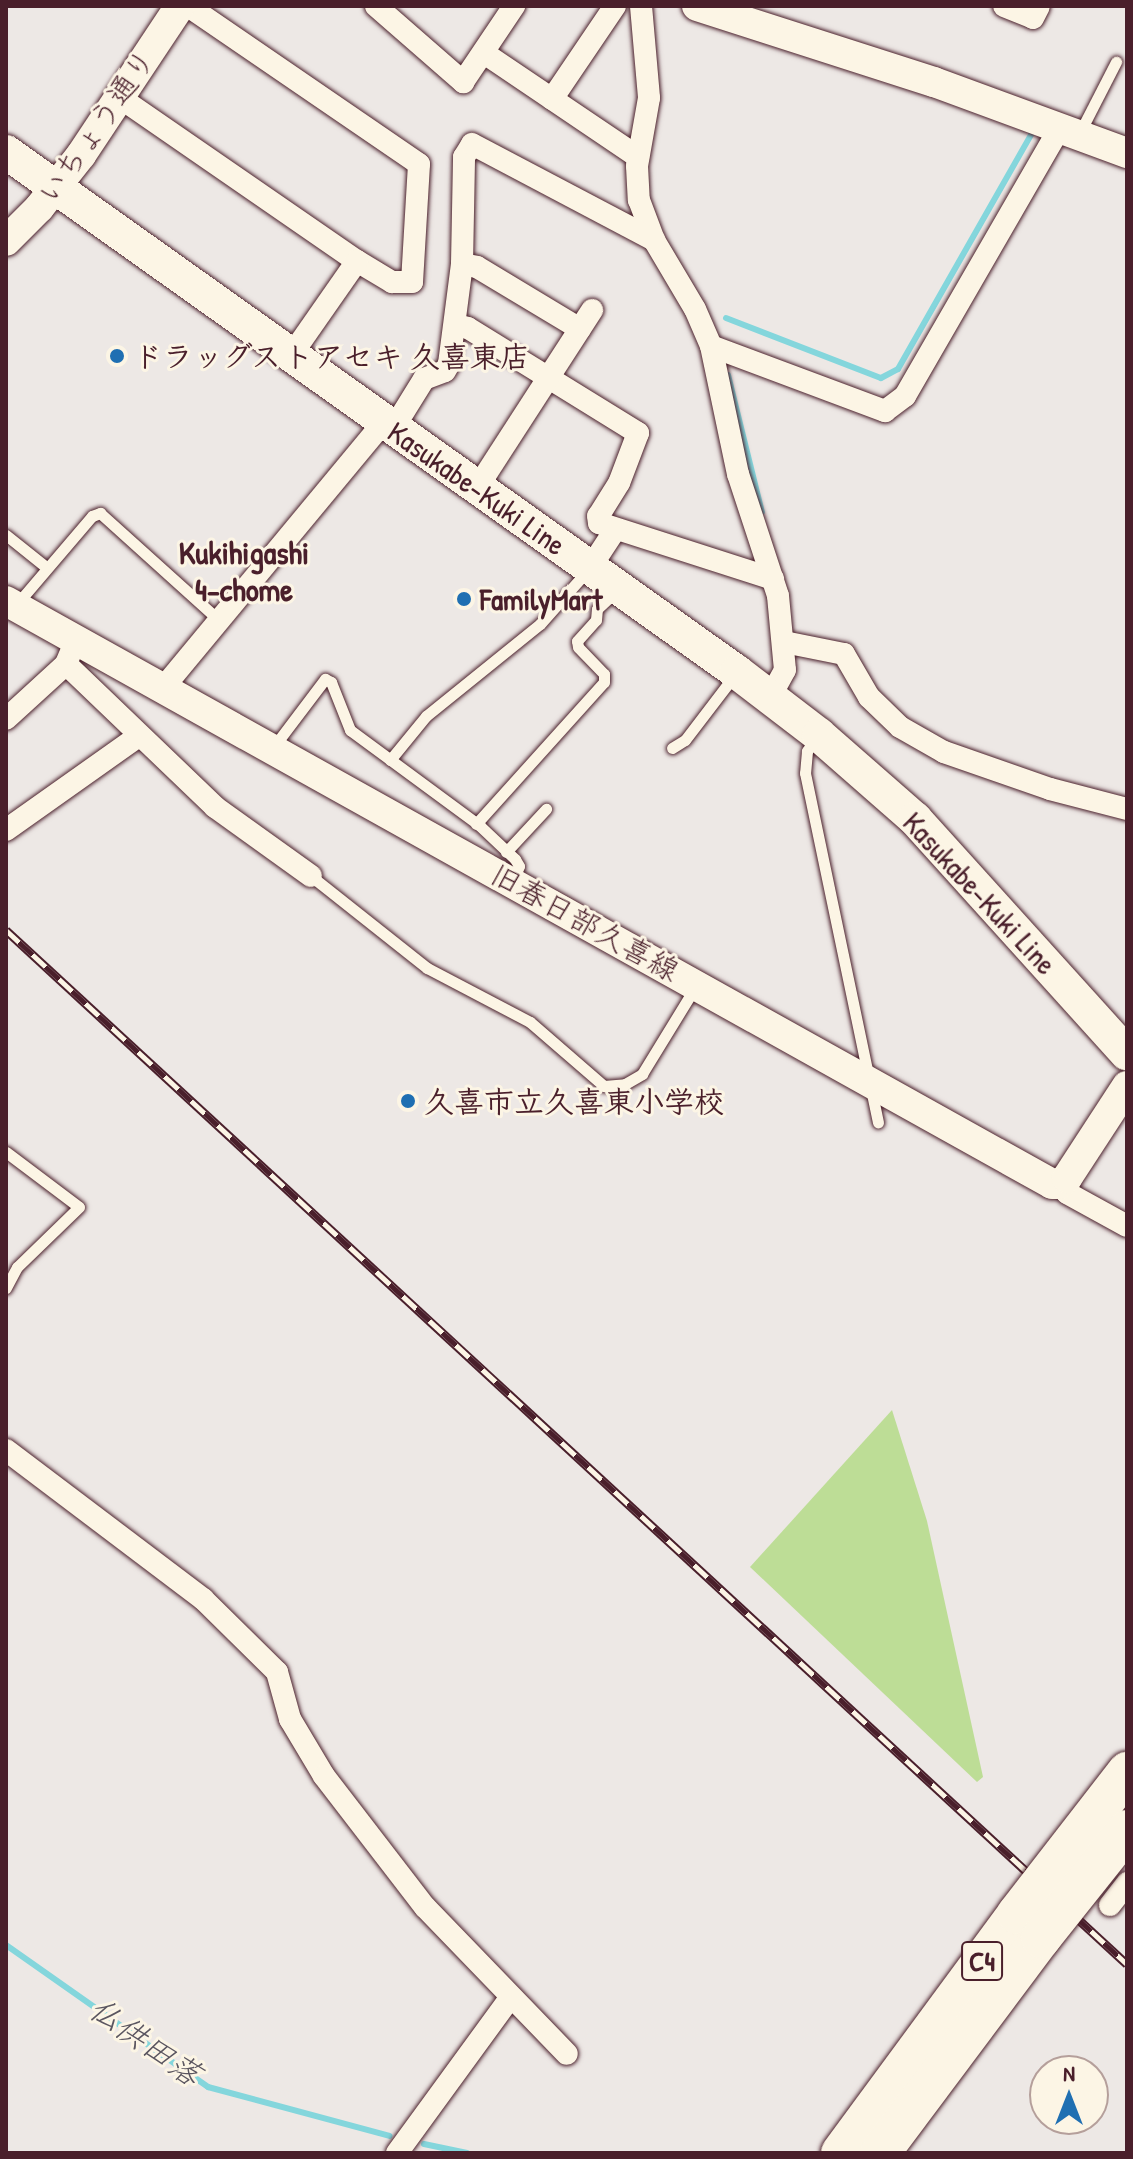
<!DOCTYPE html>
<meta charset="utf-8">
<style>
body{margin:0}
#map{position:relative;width:1133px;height:2159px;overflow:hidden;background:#ede8e5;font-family:"Patrick Hand","Klee One",sans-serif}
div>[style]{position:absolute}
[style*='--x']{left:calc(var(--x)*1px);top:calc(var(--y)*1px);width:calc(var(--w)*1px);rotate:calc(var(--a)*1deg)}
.green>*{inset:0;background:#bddd96}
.stream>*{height:6px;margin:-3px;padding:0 3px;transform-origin:3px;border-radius:3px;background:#84d6dc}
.roads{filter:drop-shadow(0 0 2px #4a1f2b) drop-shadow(0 0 2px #4a1f2b)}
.lane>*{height:11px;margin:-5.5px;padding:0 5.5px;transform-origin:5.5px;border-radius:5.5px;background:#fcf5e5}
.street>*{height:22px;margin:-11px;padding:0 11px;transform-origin:11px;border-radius:11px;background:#fcf5e5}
.secondary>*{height:30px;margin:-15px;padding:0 15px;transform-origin:15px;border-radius:15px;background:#fcf5e5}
.primary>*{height:34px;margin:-17px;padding:0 17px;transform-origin:17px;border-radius:17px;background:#fcf5e5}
.rail>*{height:9px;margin-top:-4.5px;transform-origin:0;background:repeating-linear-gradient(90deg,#fcf5e5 0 18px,#4a1f2b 0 36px);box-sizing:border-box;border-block:2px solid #4a1f2b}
.bridges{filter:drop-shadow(0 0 2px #4a1f2b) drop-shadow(0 0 2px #4a1f2b)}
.highway-bridge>*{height:40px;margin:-20px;padding:0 20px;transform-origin:20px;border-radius:20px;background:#fcf5e5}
.dots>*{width:22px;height:22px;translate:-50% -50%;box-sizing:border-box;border:4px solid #fcf5e5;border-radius:50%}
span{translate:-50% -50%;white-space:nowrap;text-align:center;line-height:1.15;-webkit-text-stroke:6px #fcf5e5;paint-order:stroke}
.shield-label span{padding:2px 6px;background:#fcf5e5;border:2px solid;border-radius:6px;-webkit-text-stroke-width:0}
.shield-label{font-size:28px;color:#4a1f2b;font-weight:700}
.street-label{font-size:30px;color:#4a1f2b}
.poi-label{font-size:30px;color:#4a1f2b;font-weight:700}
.left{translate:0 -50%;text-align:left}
.neighbourhood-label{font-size:32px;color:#4a1f2b;font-weight:700}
.water-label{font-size:32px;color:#5b5660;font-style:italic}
.frame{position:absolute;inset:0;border:8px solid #4a1f2b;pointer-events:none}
.north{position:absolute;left:1029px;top:2055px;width:80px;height:80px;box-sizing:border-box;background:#fcf5e5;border:2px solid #b59f9b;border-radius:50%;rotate:0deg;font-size:22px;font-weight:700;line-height:32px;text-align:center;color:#4a1f2b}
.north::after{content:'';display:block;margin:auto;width:28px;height:36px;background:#1f6fb2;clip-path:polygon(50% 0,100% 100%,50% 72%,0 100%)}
</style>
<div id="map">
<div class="green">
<i style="clip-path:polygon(892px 1410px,927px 1521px,983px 1777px,977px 1782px,750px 1567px)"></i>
</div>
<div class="stream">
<i style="--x:726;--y:318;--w:166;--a:21.2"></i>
<i style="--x:881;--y:378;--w:19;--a:-28"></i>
<i style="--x:898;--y:369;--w:275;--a:-60.4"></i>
<i style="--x:728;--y:375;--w:141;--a:76.1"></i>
<i style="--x:6;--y:1945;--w:247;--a:35.1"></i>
<i style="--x:208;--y:2087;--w:188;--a:15.1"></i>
<i style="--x:424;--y:2144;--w:44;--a:11.8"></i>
</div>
<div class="roads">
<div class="lane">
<i style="--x:1080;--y:132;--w:79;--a:-62.8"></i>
<i style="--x:6;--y:535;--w:51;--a:38.7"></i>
<i style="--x:16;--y:605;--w:117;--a:-49.5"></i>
<i style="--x:92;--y:516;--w:9;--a:-21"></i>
<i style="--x:100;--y:513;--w:160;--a:42"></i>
<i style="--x:816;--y:738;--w:16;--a:125"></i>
<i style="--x:807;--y:751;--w:22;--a:95"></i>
<i style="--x:805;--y:773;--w:357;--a:78.2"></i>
<i style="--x:672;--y:748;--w:15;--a:-32"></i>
<i style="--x:685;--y:740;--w:81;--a:-52.6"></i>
<i style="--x:272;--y:749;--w:88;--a:-52.9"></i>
<i style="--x:325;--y:679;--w:7;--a:27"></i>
<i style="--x:331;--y:682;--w:52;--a:68.4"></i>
<i style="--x:350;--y:730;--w:162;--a:36.4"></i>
<i style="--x:480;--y:826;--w:48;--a:43.3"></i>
<i style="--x:515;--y:859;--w:8;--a:60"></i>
<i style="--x:519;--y:866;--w:15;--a:113"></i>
<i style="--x:390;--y:760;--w:57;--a:-50.7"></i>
<i style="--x:426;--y:716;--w:146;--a:-38.9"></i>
<i style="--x:540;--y:624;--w:72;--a:-48.4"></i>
<i style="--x:476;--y:824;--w:191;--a:-48"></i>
<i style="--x:604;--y:682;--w:8;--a:-90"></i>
<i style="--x:604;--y:674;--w:37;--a:-134"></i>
<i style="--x:578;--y:647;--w:6;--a:-99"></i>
<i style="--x:577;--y:641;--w:28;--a:-48"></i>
<i style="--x:596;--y:620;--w:11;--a:-85"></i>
<i style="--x:597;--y:609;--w:26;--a:-43"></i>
<i style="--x:506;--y:852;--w:59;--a:-47.1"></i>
<i style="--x:311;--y:876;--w:148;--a:38.4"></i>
<i style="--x:427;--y:968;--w:116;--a:27.7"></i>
<i style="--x:530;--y:1022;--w:98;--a:40.9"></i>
<i style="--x:604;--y:1086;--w:21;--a:-5"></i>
<i style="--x:625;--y:1084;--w:20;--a:-30"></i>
<i style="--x:642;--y:1074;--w:103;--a:-58.5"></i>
<i style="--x:6;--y:1152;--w:91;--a:37"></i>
<i style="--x:79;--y:1207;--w:86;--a:135.9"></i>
<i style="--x:17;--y:1267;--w:24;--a:118"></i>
</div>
<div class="street">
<i style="--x:376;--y:6;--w:116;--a:41.1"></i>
<i style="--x:463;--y:82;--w:92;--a:-56.1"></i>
<i style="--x:641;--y:6;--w:92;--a:85"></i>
<i style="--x:649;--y:98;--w:69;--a:100"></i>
<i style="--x:637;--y:166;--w:34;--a:87"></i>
<i style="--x:639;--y:200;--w:43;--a:69.4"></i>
<i style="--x:654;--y:240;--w:80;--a:59.3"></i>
<i style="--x:695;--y:309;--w:40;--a:66.6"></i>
<i style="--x:711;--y:346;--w:131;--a:78.1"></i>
<i style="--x:738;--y:474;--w:128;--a:71.8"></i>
<i style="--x:778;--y:596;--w:74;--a:84.6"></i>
<i style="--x:785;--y:670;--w:31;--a:119"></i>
<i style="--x:1004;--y:6;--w:31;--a:22"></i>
<i style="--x:1033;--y:18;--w:13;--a:-63"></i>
<i style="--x:484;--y:53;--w:186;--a:34"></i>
<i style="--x:119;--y:97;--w:289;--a:34.6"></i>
<i style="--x:357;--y:261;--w:41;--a:31"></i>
<i style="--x:392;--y:282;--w:20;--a:0"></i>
<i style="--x:412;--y:282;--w:118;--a:-86.6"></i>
<i style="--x:419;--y:164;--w:280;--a:-145.6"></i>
<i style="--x:552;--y:99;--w:112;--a:-55.9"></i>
<i style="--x:462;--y:264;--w:15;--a:11"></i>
<i style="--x:477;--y:267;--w:120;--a:31"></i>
<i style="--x:456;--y:325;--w:12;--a:14"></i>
<i style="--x:468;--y:328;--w:200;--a:31.7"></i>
<i style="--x:638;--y:433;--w:53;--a:110.8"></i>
<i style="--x:619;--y:483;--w:39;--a:122"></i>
<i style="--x:598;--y:516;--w:7;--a:82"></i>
<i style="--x:599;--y:523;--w:183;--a:17.8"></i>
<i style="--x:711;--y:346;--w:186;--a:20.5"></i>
<i style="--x:885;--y:411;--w:25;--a:-37"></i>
<i style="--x:905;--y:396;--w:310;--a:-60"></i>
<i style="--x:290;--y:357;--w:117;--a:-55.1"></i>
<i style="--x:393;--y:429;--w:59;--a:-58.2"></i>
<i style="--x:424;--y:379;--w:22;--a:-21"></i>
<i style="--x:445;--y:371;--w:8;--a:-60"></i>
<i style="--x:449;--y:364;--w:101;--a:-82.6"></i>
<i style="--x:462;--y:264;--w:107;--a:-88.9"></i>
<i style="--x:464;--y:157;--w:15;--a:-58"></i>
<i style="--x:472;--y:144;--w:206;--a:27.8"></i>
<i style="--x:477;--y:488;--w:212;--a:-57.1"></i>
<i style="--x:590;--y:568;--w:45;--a:-56.7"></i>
<i style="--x:76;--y:640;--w:26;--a:113"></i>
<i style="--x:66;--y:664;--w:207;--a:43.8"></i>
<i style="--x:215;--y:807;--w:118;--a:35.7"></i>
<i style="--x:784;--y:642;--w:61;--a:11.3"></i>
<i style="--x:844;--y:654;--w:50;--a:59.8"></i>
<i style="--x:869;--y:697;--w:43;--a:44.1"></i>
<i style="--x:900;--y:727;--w:51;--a:29.6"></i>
<i style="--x:944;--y:752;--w:112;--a:19.2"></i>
<i style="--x:1050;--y:789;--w:80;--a:14.6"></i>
<i style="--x:163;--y:688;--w:346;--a:-50.3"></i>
<i style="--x:6;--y:719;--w:81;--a:-42.5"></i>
<i style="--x:6;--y:830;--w:163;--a:-35.3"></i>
<i style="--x:1060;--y:1184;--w:11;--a:52"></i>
<i style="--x:1067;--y:1193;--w:68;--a:28.8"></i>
<i style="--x:6;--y:1450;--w:247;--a:37.1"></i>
<i style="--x:203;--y:1599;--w:104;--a:44.6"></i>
<i style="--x:277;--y:1672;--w:49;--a:74.5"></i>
<i style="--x:290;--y:1719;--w:66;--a:59.2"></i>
<i style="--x:324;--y:1776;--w:165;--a:52.4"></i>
<i style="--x:425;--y:1907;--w:204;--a:46"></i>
<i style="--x:1110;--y:1905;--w:28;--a:-52"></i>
<i style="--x:397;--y:2153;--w:192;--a:-53.9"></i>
</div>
<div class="secondary">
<i style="--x:697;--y:6;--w:249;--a:17.8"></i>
<i style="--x:934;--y:82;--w:206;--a:20.2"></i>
<i style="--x:6;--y:241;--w:47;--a:-45"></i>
<i style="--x:39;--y:208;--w:68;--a:-51.6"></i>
<i style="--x:81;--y:155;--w:179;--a:-56.4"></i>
<i style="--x:6;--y:601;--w:1197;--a:29.13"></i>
<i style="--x:1052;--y:1184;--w:8;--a:0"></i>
<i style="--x:1060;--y:1184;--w:9;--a:-41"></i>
<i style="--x:1067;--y:1178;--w:110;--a:-56.9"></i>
</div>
<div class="primary">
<i style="--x:6;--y:152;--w:897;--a:35.43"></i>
<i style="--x:737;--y:672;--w:103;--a:37.5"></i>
<i style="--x:819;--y:735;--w:128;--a:41.2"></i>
<i style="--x:915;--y:819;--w:316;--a:47.9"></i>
</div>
</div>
<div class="rail">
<i style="--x:6;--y:930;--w:1525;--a:42.69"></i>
</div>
<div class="bridges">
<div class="highway-bridge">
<i style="--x:841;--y:2153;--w:297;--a:-53.6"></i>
<i style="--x:1017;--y:1914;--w:180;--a:-52.2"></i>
<i style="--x:880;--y:2153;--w:269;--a:-53.2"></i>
<i style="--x:1041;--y:1938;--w:138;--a:-51.5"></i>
</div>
</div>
<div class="dots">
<i style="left:117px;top:356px;background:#1f6fb2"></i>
<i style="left:464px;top:599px;background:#1f6fb2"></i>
<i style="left:408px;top:1101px;background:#1f6fb2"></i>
</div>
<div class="shield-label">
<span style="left:982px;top:1961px">C4</span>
</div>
<div class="street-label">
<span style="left:96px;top:126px;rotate:-55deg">いちょう通り</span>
<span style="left:477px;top:488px;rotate:35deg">Kasukabe-Kuki Line</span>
<span style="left:980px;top:893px;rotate:47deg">Kasukabe-Kuki Line</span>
<span style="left:585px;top:922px;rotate:29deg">旧春日部久喜線</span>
</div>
<div class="poi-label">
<span class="left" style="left:133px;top:356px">ドラッグストアセキ 久喜東店</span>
<span class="left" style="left:480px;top:599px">FamilyMart</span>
<span class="left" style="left:424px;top:1101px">久喜市立久喜東小学校</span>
</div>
<div class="neighbourhood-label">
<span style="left:244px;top:572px">Kukihigashi<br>4-chome</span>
</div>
<div class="water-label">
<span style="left:145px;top:2042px;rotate:35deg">仏供田落</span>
</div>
<div class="frame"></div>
<div class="north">N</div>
</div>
